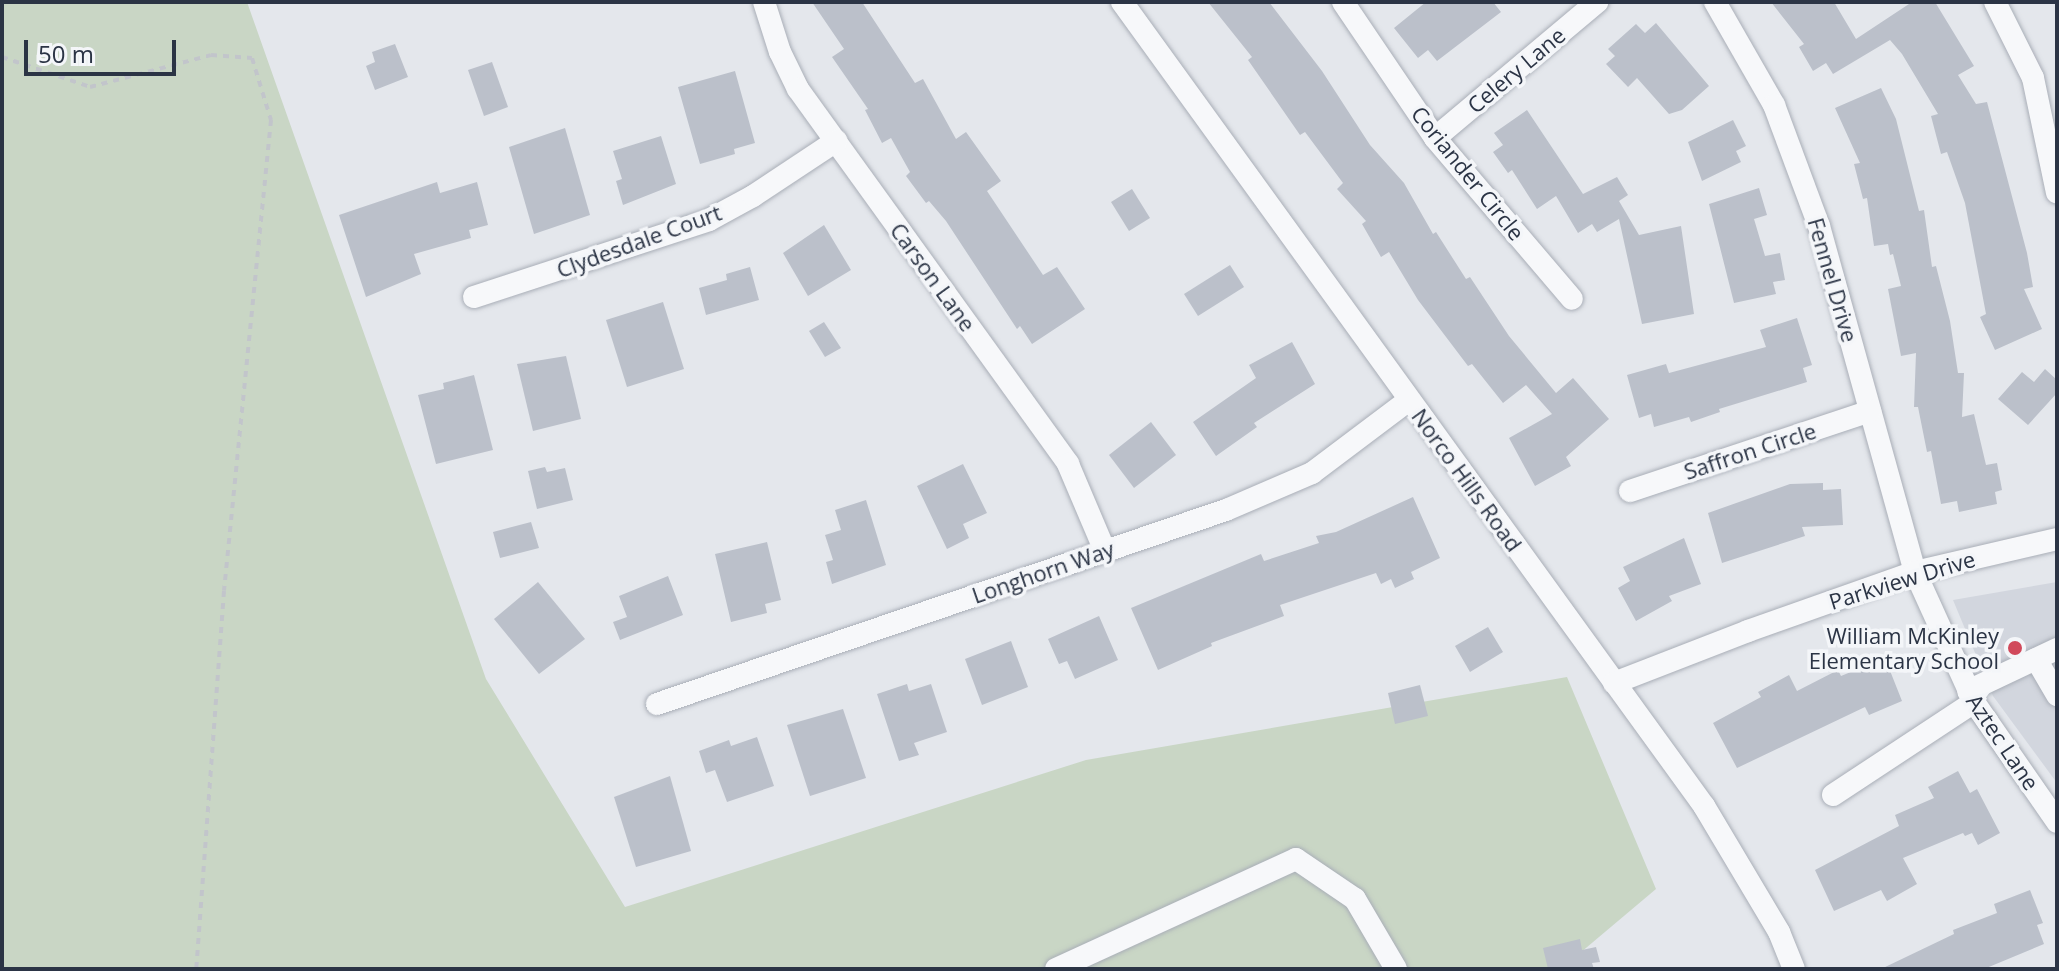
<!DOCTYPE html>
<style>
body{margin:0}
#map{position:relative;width:2059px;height:971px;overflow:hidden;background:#e4e7ec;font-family:"Open Sans",sans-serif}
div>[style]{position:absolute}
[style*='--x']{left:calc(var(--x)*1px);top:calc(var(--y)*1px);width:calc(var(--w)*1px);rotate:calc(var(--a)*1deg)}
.built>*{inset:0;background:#d2d6de}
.green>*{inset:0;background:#c9d6c5}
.building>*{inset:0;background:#bbc0ca}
.path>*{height:4px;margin-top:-2px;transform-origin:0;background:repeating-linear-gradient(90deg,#c2c5cb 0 6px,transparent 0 12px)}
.roads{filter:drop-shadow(0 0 2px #a9aeb7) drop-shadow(0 0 2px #a9aeb7)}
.minor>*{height:22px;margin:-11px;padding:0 11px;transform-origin:11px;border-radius:11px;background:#f7f8fa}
.dots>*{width:22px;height:22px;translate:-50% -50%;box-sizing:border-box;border:4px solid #f4f6f9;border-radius:50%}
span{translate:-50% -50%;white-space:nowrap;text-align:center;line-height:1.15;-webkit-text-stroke:7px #f4f6f9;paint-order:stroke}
.street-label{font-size:22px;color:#2b3445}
.poi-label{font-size:22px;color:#2b3445}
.right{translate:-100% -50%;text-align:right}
.frame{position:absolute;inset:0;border:4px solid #2b3445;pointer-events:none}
.scale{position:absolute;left:24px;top:40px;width:152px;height:36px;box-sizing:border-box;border:4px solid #2b3445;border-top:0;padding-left:10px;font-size:24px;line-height:28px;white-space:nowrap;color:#2b3445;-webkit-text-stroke:6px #f4f6f9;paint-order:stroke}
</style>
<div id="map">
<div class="built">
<i style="clip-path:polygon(2057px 582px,2057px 783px,1993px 696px,1953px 600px)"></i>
</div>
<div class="green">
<i style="clip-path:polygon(2px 2px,247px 2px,486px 679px,625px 907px,1086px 760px,1567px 677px,1656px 889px,1561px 969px,2px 969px)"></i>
</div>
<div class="building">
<i style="clip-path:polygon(812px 2px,862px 2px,915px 83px,923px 79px,956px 139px,966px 132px,1001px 181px,987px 191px,1043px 275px,1057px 267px,1085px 309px,1032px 344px,1020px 326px,1017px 329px,946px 221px,929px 201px,926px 203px,906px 176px,910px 172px,891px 138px,882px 143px,865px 110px,868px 109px,832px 57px,844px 49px)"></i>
<i style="clip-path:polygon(1208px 2px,1269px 2px,1322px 71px,1370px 145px,1404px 183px,1433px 234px,1436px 232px,1466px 279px,1470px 277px,1509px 336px,1556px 393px,1573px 378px,1609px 419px,1566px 457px,1571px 466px,1535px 486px,1509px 438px,1552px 414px,1526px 385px,1503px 403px,1472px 364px,1468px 366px,1418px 300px,1389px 252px,1381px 257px,1362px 224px,1366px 221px,1337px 189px,1343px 183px,1305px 132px,1300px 135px,1248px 60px,1252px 57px)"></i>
<i style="clip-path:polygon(1426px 2px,1493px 2px,1501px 12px,1437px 61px,1428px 50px,1418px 58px,1394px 28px)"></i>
<i style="clip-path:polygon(1771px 2px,1834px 2px,1856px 39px,1912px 2px,1935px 2px,1974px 66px,1958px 75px,1976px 104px,1987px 102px,2027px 253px,2033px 287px,2024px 289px,2042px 329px,1995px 350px,1980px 317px,1986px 314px,1965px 203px,1947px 152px,1941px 154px,1931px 116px,1938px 114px,1902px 54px,1890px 40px,1833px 74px,1826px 63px,1813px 71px,1799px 47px,1804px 44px)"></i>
<i style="clip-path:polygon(1656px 23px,1709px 86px,1682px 110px,1669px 114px,1637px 78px,1628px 87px,1606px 64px,1615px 56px,1608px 49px,1636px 24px,1645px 33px)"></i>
<i style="clip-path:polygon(395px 44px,408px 77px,375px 90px,366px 66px,375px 62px,372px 52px)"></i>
<i style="clip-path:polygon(492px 62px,508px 107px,484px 116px,468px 70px)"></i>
<i style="clip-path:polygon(735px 71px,755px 143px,734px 149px,735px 154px,700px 164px,678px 87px)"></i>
<i style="clip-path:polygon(1881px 88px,1896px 119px,1919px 211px,1924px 210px,1932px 267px,1936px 266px,1950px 321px,1958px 373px,1964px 373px,1962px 417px,1974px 414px,1986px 465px,1997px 463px,2002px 490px,1995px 492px,1997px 504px,1959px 512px,1957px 501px,1941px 504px,1931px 451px,1927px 452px,1918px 407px,1914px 407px,1916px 353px,1901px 356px,1888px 289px,1901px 286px,1893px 254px,1890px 255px,1888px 244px,1874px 246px,1867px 198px,1863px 199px,1854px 164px,1860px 163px,1835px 108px)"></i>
<i style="clip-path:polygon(1527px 110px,1583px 194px,1617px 177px,1628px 195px,1619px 201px,1639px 235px,1681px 226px,1694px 314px,1642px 324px,1619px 219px,1597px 232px,1592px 224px,1578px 233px,1556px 196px,1537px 209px,1512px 170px,1508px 173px,1493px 152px,1503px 145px,1494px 133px)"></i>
<i style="clip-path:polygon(1733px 120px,1746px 146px,1736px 151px,1741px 162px,1702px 181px,1688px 142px)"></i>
<i style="clip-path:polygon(565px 128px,590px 215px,534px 234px,509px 147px)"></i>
<i style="clip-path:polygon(661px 136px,676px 184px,623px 205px,616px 181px,622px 179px,613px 151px)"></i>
<i style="clip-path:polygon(437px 182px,440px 193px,477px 182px,488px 225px,469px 230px,471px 238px,414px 254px,421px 274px,366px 297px,339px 215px)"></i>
<i style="clip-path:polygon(1759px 188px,1767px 215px,1754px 219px,1765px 256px,1780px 253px,1785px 280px,1773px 282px,1776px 294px,1734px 303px,1709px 204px)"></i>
<i style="clip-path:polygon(1132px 189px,1150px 218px,1129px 231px,1111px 202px)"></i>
<i style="clip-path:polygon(824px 225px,851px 270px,808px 296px,783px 253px)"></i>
<i style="clip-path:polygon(1230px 265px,1244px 287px,1198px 316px,1184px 294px)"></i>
<i style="clip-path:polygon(750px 267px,759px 300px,706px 315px,699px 288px,727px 280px,726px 274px)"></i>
<i style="clip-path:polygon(663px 302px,684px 369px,627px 387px,606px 320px)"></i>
<i style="clip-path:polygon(1797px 318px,1812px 365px,1803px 368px,1807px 382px,1719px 409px,1720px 412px,1691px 422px,1689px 417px,1654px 427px,1651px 414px,1639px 418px,1627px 375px,1666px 364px,1669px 373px,1766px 347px,1760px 330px)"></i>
<i style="clip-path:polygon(824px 322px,841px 348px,825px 357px,809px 331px)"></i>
<i style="clip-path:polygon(1292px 342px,1315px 384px,1254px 423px,1257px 427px,1216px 456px,1193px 422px,1256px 378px,1249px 365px)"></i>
<i style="clip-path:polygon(566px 356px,581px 419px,533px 431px,517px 364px)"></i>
<i style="clip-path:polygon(2045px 369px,2057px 380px,2057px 393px,2028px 425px,1998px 399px,2022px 372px,2034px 382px)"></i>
<i style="clip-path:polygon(474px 375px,493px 450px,436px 464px,418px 395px,444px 389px,443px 383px)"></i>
<i style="clip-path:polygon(1151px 422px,1176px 455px,1134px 488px,1109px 455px)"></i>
<i style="clip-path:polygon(963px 464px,987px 513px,963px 524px,969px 538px,947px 549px,917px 486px)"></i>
<i style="clip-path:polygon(545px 467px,547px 472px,565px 468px,573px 500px,537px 509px,528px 471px)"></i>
<i style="clip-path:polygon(1823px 483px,1823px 490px,1841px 489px,1843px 525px,1802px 527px,1805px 536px,1722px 563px,1708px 513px,1790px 484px)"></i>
<i style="clip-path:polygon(1413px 497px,1440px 558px,1411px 572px,1414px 579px,1395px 588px,1391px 579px,1381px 584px,1376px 573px,1280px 605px,1284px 616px,1211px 643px,1212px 646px,1158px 670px,1131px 608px,1261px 554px,1264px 561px,1319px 543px,1316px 536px,1336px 532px)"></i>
<i style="clip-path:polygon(866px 500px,886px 565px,832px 584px,826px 562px,833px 560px,825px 535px,841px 530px,835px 510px)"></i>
<i style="clip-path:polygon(531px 522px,539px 548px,500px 558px,493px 532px)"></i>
<i style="clip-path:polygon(1684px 538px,1701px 584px,1669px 596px,1672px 601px,1636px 621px,1618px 588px,1630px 581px,1623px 567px)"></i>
<i style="clip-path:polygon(767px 542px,781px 600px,765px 604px,767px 613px,731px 622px,715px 554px)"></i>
<i style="clip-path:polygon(668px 576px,683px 615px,620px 640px,613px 622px,627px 617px,619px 596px)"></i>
<i style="clip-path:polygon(538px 582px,585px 639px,539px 674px,494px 619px)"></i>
<i style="clip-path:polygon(1099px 616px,1118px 660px,1075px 679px,1067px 661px,1059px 664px,1048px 639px)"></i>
<i style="clip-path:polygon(1488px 627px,1503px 652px,1470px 672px,1455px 646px)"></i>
<i style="clip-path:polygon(1011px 641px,1028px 687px,982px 705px,965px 659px)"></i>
<i style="clip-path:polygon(1885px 658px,1902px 701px,1869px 715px,1865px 707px,1737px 768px,1713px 723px,1761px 697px,1758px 692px,1789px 675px,1797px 691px,1838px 670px,1841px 676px)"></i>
<i style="clip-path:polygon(907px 684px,909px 691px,931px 684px,947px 732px,914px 743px,919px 755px,899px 761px,877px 694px)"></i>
<i style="clip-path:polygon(1420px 685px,1428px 716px,1395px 724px,1388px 693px)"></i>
<i style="clip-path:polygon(843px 709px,866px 778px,810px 796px,787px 725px)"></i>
<i style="clip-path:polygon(757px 737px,774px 786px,727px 802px,715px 770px,706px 773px,699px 751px,729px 740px,731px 746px)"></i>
<i style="clip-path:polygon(1958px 771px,1970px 793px,1977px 789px,2000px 833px,1978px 845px,1972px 833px,1965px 836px,1963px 833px,1903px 858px,1917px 884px,1887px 901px,1881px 890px,1834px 911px,1815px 870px,1899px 826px,1895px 815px,1934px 798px,1928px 787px)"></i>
<i style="clip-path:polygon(670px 776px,691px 851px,636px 867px,614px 797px)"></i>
<i style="clip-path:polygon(2030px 890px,2043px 923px,2037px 925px,2044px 944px,1984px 969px,1881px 969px,1954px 934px,1953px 930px,1997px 913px,1994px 904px)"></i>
<i style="clip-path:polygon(1580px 939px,1582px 950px,1596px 947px,1600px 962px,1592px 963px,1594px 969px,1548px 969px,1543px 948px)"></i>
</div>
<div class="path">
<i style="--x:2;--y:57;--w:93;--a:18.8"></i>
<i style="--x:90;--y:87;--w:125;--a:-14.8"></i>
<i style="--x:211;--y:55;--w:41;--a:4.2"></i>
<i style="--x:252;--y:58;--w:65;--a:73"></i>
<i style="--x:271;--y:120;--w:473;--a:95.7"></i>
<i style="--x:224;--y:591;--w:379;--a:94.2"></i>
</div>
<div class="roads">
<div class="minor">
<i style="--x:764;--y:2;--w:52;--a:72.3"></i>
<i style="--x:780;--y:52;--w:41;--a:64.1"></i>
<i style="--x:798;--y:89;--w:462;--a:54.2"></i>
<i style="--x:1068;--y:464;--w:95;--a:67"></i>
<i style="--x:1122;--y:2;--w:993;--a:54.1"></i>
<i style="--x:1704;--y:806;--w:147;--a:59.2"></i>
<i style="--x:1779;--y:932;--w:40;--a:68"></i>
<i style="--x:1343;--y:2;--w:164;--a:55.9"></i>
<i style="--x:1435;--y:138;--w:211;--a:49.6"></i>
<i style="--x:1715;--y:2;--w:119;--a:60.2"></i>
<i style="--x:1774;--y:105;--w:129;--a:69.6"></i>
<i style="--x:1819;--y:226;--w:359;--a:74.5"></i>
<i style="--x:1915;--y:572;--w:143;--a:65.6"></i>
<i style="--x:1974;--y:702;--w:146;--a:55.3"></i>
<i style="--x:1995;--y:2;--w:85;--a:63.4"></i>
<i style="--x:2033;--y:78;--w:117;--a:78.2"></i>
<i style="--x:1435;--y:138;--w:212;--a:-40"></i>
<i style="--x:474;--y:297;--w:247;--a:-18.1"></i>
<i style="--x:709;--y:220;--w:50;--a:-28.6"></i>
<i style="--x:753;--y:196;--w:100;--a:-33.5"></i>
<i style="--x:1630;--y:491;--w:253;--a:-18.4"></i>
<i style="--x:2036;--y:659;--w:42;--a:59.7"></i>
<i style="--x:1614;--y:683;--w:144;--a:-21.2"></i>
<i style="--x:1748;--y:631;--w:177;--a:-19.5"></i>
<i style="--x:1915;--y:572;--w:146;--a:-13.1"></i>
<i style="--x:1968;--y:691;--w:98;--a:-25.3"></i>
<i style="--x:657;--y:704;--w:601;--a:-18.83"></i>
<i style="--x:1226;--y:510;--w:94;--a:-23.3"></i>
<i style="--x:1312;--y:473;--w:121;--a:-37"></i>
<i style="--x:1833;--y:795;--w:169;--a:-33.4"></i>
<i style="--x:1056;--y:969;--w:264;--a:-24.6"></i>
<i style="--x:1296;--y:859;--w:71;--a:34.1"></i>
<i style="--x:1355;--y:899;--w:81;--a:59.6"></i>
</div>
</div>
<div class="dots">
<i style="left:2015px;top:648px;background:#d1495b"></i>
</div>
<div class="street-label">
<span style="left:1516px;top:70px;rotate:-40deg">Celery Lane</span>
<span style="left:1468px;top:173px;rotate:51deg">Coriander Circle</span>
<span style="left:639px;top:241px;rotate:-20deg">Clydesdale Court</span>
<span style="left:933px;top:277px;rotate:54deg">Carson Lane</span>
<span style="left:1833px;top:280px;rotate:74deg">Fennel Drive</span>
<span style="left:1750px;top:451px;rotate:-18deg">Saffron Circle</span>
<span style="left:1467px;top:480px;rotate:54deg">Norco Hills Road</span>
<span style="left:1043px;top:572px;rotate:-19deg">Longhorn Way</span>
<span style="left:1902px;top:580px;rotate:-17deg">Parkview Drive</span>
<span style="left:2003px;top:742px;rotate:56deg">Aztec Lane</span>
</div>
<div class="poi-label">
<span class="right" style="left:1999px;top:648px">William McKinley<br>Elementary School</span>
</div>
<div class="frame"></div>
<div class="scale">50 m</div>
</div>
